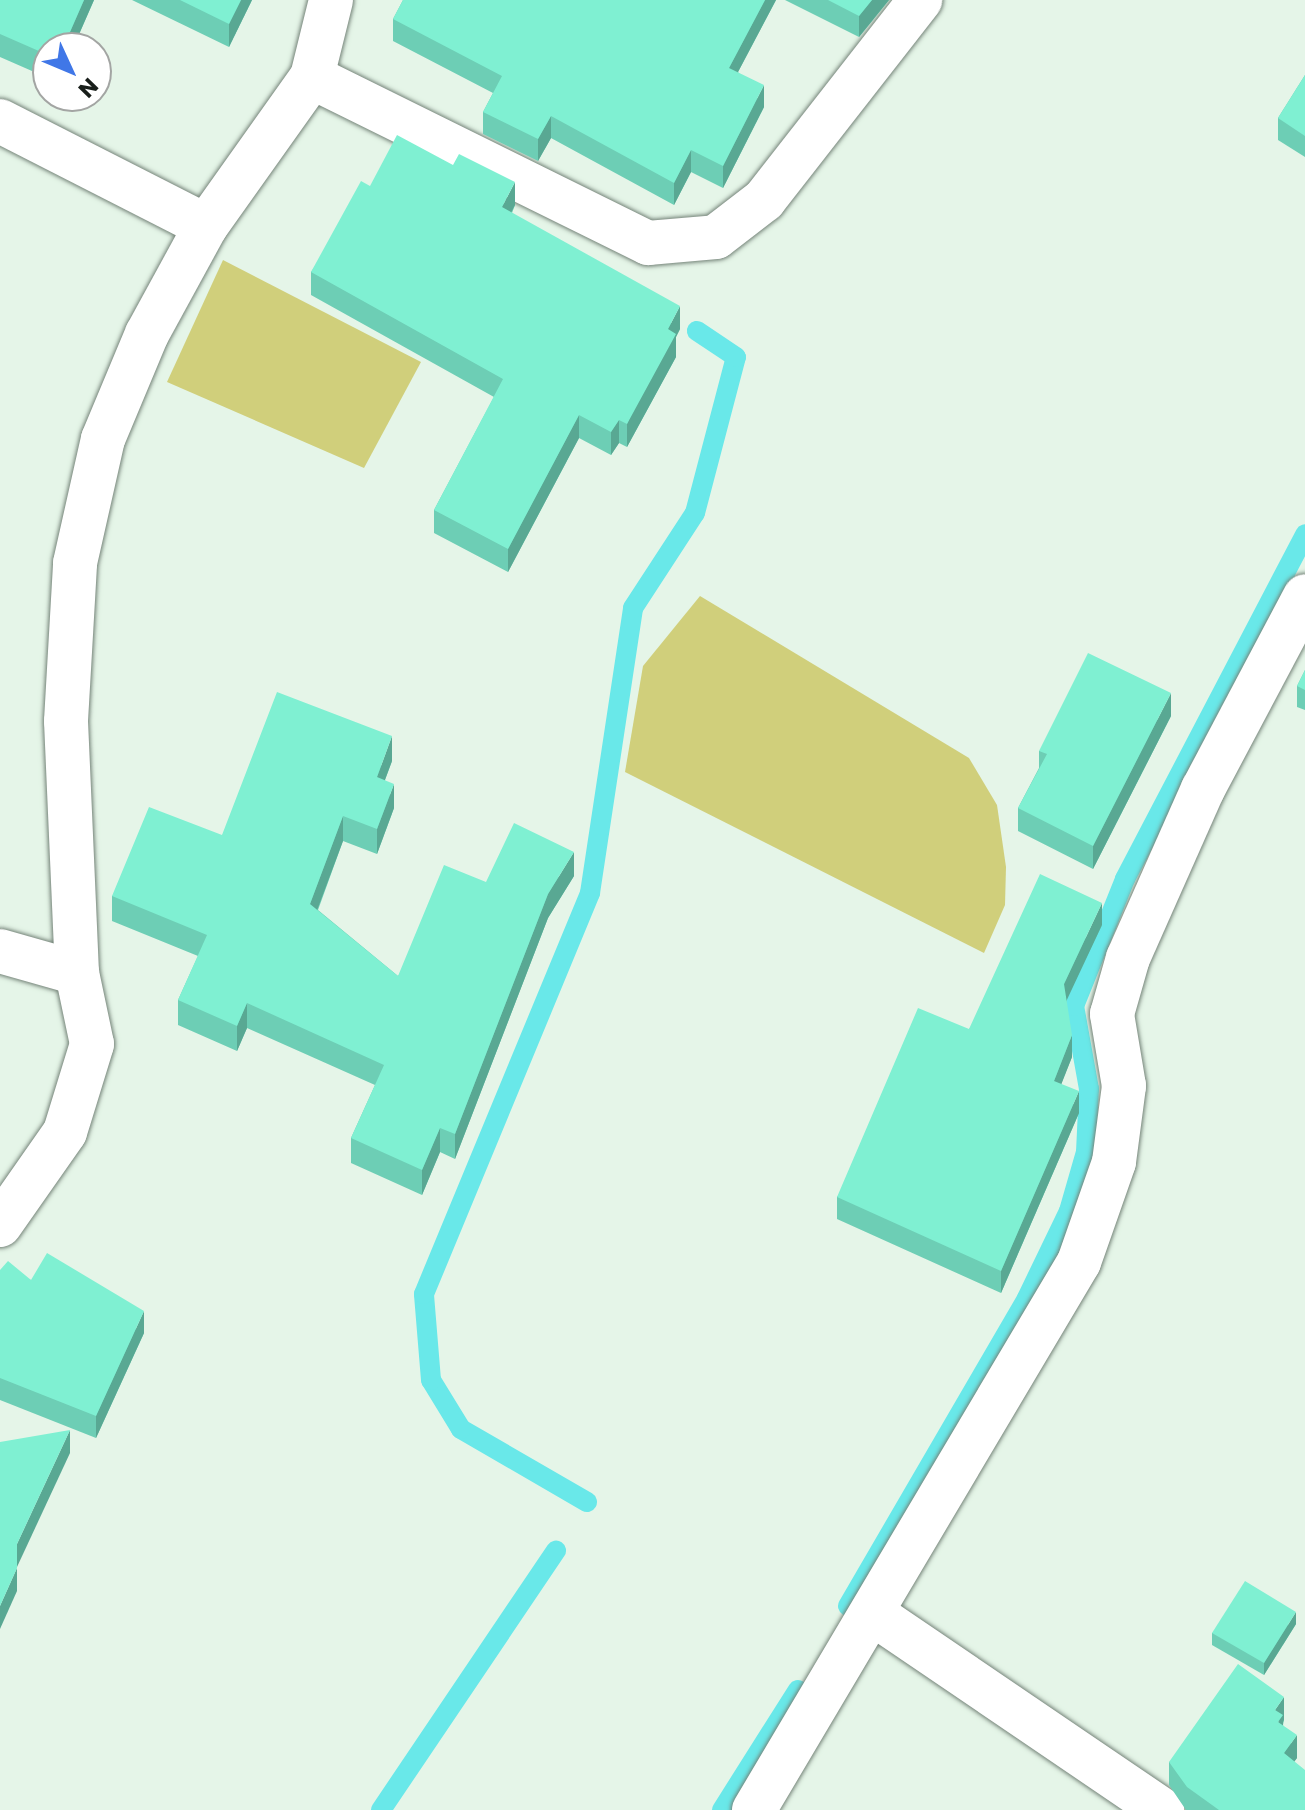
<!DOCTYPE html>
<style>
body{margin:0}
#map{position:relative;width:1305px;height:1810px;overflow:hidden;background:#e5f5e8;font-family:Poppins,sans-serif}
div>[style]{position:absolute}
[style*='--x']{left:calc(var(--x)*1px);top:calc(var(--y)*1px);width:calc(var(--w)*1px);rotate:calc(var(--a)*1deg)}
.green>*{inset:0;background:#d0cf7b}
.stream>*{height:20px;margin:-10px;padding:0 10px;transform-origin:10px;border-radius:10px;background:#69e8e9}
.roads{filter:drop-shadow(0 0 2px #758479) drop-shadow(0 0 2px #758479)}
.minor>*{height:44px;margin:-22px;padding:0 22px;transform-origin:22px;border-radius:22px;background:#fff}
.wall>*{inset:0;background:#6dceb5}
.shaded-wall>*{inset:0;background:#59a893}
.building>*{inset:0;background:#7ff0d2}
span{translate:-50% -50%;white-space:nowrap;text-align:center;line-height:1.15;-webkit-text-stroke:6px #fff;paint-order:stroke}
.north{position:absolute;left:32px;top:32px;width:80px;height:80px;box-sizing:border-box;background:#fff;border:2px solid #a3a5a3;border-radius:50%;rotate:134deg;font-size:22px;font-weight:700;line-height:32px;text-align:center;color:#181e1a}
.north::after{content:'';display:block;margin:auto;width:28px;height:36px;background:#4077e7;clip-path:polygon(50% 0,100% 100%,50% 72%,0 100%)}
</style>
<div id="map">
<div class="green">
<i style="clip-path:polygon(223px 260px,421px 362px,364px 468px,167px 382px)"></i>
<i style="clip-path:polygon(700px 596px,969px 758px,997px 805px,1006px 867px,1005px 905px,984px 953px,625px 772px,643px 666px)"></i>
</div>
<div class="stream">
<i style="--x:587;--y:1502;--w:146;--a:-149.9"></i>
<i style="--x:461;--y:1429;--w:57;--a:-121.5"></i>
<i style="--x:431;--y:1380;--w:86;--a:-94.7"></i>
<i style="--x:424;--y:1294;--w:434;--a:-67.5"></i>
<i style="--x:590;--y:893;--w:288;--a:-81.4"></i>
<i style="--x:633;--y:608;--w:113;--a:-56.9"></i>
<i style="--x:695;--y:513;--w:161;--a:-75.3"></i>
<i style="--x:736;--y:357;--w:47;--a:-146.3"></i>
<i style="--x:848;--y:1606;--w:356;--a:-59.8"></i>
<i style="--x:1027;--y:1298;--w:97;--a:-64.2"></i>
<i style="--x:1069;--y:1211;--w:61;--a:-73.9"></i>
<i style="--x:1086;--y:1152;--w:63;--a:-87.3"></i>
<i style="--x:1089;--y:1089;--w:84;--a:-100.2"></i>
<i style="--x:1074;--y:1006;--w:137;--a:-68.1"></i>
<i style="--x:1125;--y:879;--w:389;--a:-62.4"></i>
<i style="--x:381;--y:1810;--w:313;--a:-56"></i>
<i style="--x:722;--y:1810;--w:142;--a:-57.7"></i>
</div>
<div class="roads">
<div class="minor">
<i style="--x:312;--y:77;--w:375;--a:26.3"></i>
<i style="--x:648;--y:243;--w:68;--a:-5"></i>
<i style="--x:716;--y:237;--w:61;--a:-37.6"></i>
<i style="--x:764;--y:200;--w:254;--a:-52"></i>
<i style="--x:0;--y:121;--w:231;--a:27"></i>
<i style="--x:0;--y:951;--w:80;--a:15.9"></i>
<i style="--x:0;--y:1225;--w:113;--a:-55"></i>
<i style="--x:65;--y:1132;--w:92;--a:-72.9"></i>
<i style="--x:92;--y:1044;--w:73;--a:-101.9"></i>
<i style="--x:77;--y:973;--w:252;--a:-92.5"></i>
<i style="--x:66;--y:721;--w:158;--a:-86.7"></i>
<i style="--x:75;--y:563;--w:127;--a:-77.3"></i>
<i style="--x:103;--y:439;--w:114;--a:-67.3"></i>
<i style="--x:147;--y:334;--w:123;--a:-61.4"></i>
<i style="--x:206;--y:226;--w:183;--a:-54.6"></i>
<i style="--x:312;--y:77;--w:79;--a:-76.1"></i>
<i style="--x:872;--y:1613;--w:351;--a:34.2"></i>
<i style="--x:754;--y:1810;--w:637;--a:-59.33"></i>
<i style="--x:1079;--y:1262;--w:106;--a:-70.7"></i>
<i style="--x:1114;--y:1162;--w:77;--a:-82.5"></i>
<i style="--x:1124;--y:1086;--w:73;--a:-99.5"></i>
<i style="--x:1112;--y:1014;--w:58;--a:-74.1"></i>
<i style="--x:1128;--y:958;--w:185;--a:-66.1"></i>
<i style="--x:1203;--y:789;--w:218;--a:-62.1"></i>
</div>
</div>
<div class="wall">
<i style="clip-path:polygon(0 0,94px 0,73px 48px,48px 48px,48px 78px,0 57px)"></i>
<i style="clip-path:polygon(132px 0,252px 0,229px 47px)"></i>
<i style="clip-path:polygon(403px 0,776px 0,738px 72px,764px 107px,723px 188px,691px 172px,674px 205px,551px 138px,538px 161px,483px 134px,483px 112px,493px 93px,393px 41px,393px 19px)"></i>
<i style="clip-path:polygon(785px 0,889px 0,859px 37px)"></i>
<i style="clip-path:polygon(1305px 75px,1305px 157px,1278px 140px,1278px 118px)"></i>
<i style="clip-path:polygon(370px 186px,515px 205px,512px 213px,680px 329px,676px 337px,676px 357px,627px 447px,619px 443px,611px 455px,579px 438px,508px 572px,434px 533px,434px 510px,494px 397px,311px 295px,311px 272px)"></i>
<i style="clip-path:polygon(1305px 670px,1305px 710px,1297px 707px,1297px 686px)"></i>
<i style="clip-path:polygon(1171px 716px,1093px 869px,1018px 831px,1018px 808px,1039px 768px,1039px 751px)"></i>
<i style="clip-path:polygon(392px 761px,385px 780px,394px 808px,377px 854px,343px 841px,318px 910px,398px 976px,486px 882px,574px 876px,548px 918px,455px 1159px,440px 1152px,422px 1195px,351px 1163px,351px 1138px,375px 1085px,247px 1028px,237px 1051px,178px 1025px,178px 1000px,198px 956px,112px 921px,112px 896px,222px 835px)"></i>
<i style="clip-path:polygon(1102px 925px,1066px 1000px,1072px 1057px,1061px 1084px,1079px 1113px,1001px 1293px,837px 1219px,837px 1197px,969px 1029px)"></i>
<i style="clip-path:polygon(0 1270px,31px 1280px,144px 1333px,96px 1438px,0 1400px)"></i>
<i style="clip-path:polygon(1296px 1624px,1264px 1675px,1212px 1645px,1212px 1633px)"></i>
<i style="clip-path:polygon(1284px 1720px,1283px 1725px,1297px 1758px,1294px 1761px,1305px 1810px,1186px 1810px,1169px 1785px,1169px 1762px)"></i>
</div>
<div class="shaded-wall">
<i style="clip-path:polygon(84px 0,94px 0,73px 48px,63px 48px)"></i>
<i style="clip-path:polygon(241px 0,252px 0,229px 47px,229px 24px)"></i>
<i style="clip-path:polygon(765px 0,776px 0,729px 89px,729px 68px)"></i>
<i style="clip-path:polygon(872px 0,889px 0,859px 37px,859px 16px)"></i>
<i style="clip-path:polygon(764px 85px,764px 107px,723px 188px,723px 166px)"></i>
<i style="clip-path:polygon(551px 116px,551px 138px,538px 161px,538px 139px)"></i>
<i style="clip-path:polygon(691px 150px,691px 172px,674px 205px,674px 183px)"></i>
<i style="clip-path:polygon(515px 182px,515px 205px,502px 230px,502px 207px)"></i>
<i style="clip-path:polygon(680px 306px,680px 329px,676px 337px,676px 357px,627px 447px,627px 424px,668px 329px)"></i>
<i style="clip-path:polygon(579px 415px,579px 438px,508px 572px,508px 549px)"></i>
<i style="clip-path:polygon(619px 420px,619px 443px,611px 455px,611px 432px)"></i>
<i style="clip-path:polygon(1171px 693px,1171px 716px,1093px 869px,1093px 846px)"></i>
<i style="clip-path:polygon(392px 736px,392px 761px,377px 801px,377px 777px)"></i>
<i style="clip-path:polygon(394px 784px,394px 808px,377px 854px,377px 829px)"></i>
<i style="clip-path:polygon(343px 816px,343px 841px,310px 929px,310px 904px)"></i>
<i style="clip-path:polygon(574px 852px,574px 876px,548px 918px,455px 1159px,455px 1134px,548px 894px)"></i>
<i style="clip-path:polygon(1102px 903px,1102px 925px,1064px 1006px,1064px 984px)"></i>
<i style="clip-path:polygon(247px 1003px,247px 1028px,237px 1051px,237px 1026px)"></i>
<i style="clip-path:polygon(1072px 1035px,1072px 1057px,1054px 1103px,1054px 1081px)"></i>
<i style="clip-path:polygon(1079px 1091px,1079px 1113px,1001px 1293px,1001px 1271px)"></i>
<i style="clip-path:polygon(440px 1128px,440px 1152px,422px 1195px,422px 1170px)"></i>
<i style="clip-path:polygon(144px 1311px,144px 1333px,96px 1438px,96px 1416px)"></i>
<i style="clip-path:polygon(70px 1430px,70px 1453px,17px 1567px,17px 1544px)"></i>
<i style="clip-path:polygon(17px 1568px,17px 1591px,0 1629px,0 1606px)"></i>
<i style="clip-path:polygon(1296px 1612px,1296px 1624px,1264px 1675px,1264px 1663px)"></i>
<i style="clip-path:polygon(1284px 1697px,1284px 1720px,1283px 1722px,1283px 1738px,1275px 1710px)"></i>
<i style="clip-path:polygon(1297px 1735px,1297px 1758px,1284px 1776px,1284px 1753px)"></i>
</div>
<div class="building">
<i style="clip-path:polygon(0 0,84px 0,63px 48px,48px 48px,48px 55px,0 34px)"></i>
<i style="clip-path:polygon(180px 0,241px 0,229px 24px)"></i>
<i style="clip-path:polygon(403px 0,765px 0,729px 68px,764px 85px,723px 166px,691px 150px,674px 183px,551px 116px,538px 139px,483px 112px,502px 76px,393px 19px)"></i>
<i style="clip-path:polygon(828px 0,872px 0,859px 16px)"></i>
<i style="clip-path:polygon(1305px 75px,1305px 136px,1278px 118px)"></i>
<i style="clip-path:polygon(397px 135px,453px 165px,459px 154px,515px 182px,502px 207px,680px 306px,668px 329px,676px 334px,627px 424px,619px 420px,611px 432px,579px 415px,508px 549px,434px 510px,503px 379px,311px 272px,361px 181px,370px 186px)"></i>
<i style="clip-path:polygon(1088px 653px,1171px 693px,1093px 846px,1018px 808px,1047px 754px,1039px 751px)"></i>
<i style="clip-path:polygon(1305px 670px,1305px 690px,1297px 686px)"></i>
<i style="clip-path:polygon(277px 692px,392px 736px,377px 777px,394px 784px,377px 829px,343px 816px,310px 904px,398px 976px,444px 865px,486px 882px,514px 823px,574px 852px,548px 894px,455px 1134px,440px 1128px,422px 1170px,351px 1138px,384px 1065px,247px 1003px,237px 1026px,178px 1000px,207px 935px,112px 896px,149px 807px,222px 835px)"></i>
<i style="clip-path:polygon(1040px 874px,1102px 903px,1064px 984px,1072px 1035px,1054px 1081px,1079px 1091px,1001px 1271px,837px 1197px,918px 1008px,969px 1029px)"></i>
<i style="clip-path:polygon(47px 1253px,144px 1311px,96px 1416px,0 1378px,0 1270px,8px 1261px,31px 1280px)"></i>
<i style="clip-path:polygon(70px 1430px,17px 1544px,17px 1568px,0 1606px,0 1442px)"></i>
<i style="clip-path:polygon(1245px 1581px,1296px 1612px,1264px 1663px,1212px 1633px)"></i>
<i style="clip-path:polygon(1238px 1664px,1284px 1697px,1275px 1710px,1283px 1715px,1278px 1722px,1297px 1735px,1284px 1753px,1305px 1770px,1305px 1810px,1219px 1810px,1187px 1787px,1169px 1762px)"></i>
</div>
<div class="north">N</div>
</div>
